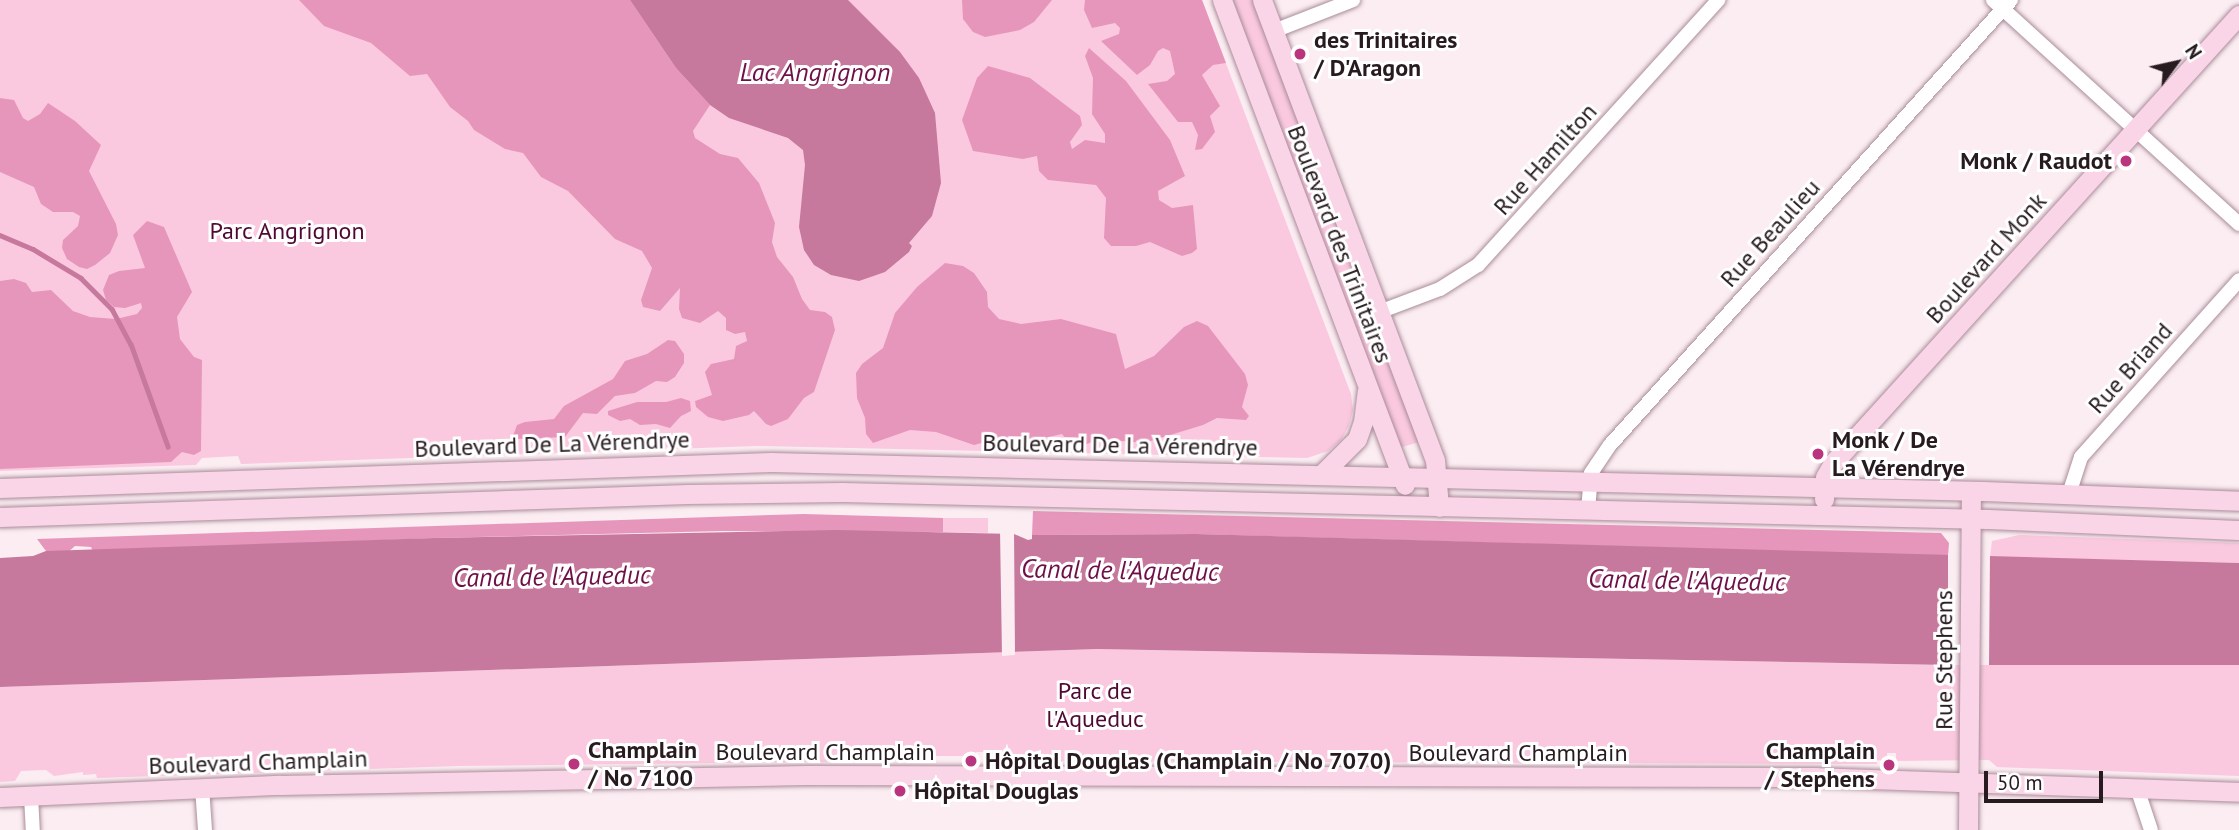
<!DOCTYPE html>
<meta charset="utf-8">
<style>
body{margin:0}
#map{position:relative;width:2239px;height:830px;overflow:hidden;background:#fbedf2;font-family:"PT Sans",sans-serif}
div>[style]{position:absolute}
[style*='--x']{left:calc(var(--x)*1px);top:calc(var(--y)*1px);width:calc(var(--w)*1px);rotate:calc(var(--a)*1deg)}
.green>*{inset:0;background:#fbc9df}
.forest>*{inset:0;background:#e796bb}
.water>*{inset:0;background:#c6789d}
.pier>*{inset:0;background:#fbedf2}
.stream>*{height:4.5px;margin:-2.25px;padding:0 2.25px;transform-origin:2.25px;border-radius:2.25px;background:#c6789d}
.roads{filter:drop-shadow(0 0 2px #aa8c99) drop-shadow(0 0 2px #aa8c99)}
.street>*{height:14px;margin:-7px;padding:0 7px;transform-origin:7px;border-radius:7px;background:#fff}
.secondary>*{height:19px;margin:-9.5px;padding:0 9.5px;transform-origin:9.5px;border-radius:9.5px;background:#fad4e7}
.dots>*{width:19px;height:19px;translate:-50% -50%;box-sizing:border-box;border:4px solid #fff;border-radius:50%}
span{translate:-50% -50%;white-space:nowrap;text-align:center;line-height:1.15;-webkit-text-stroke:6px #fff;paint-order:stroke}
.poi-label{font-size:24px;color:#271b20;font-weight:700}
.left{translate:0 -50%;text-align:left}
.right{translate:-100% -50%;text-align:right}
.street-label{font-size:24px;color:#271b20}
.park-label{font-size:24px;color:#500832}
.water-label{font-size:26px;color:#6e0f47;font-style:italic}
.north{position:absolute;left:2141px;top:28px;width:70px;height:70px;-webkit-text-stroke:5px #fff;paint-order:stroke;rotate:57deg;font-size:19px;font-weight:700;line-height:28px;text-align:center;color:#271b20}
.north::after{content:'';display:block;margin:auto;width:24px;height:32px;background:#271b20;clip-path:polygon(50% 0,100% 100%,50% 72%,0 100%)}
.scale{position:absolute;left:1984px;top:771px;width:119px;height:32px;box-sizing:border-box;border:4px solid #271b20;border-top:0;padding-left:9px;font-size:21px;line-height:24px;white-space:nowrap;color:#271b20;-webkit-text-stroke:5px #fff;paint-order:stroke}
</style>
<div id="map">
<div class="green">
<i style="clip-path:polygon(0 0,1202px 0,1351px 394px,1353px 410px,1349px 426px,1341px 440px,1328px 451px,1307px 458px,757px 446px,241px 464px,238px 456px,202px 458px,196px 465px,0 471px)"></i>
<i style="clip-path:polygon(1231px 0,1253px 0,1419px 442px,1399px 448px)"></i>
<i style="clip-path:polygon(943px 518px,988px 518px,988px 533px,943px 532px)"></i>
<i style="clip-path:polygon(2019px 535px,2239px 543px,2239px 563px,1990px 557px,1992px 541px)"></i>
<i style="clip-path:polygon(1097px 649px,1948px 665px,2239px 665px,2239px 776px,1997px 767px,1989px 760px,1896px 761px,1896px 753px,1887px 753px,1887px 761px,1877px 760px,1877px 764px,994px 761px,994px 756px,986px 756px,985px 752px,976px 752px,975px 756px,900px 756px,899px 761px,459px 766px,97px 778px,96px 774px,83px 775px,83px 772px,54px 776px,46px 770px,21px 771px,15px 781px,0 782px,0 687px)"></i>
</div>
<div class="forest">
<i style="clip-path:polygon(299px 0,630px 0,676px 68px,710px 105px,693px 131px,695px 138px,720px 154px,738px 158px,759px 183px,775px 223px,772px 242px,777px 257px,793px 277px,802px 299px,810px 310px,825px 312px,832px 317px,835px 330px,814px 392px,804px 398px,788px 419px,771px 426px,766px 424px,754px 411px,749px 415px,723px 421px,708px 417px,696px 407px,695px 401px,712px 395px,705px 372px,711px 364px,734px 359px,736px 346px,747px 341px,745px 332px,735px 334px,726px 330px,726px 318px,718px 311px,700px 323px,682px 318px,679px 309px,680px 288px,660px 311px,643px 307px,641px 300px,652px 268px,642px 251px,615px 239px,568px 191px,541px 177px,523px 153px,505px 149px,474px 130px,468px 121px,450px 107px,427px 74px,410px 76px,371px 43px,324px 26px)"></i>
<i style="clip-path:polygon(962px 0,1052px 0,1034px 22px,1020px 30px,985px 37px,973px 32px,963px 19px)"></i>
<i style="clip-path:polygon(1085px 0,1202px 0,1226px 63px,1213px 65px,1202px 75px,1220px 106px,1210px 116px,1215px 132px,1202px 149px,1195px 150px,1198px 135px,1192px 122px,1178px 122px,1148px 84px,1167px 81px,1175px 74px,1170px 51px,1163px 48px,1158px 51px,1150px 65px,1137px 75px,1101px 41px,1119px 34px,1120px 28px,1115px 23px,1092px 28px,1084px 10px)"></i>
<i style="clip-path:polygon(1089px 48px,1126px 81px,1170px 140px,1185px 176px,1158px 191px,1159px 200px,1172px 208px,1193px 205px,1197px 249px,1192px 253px,1182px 256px,1150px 242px,1136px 246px,1111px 246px,1104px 238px,1106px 198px,1096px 185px,1048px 180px,1039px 171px,1037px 156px,1023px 159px,973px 151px,962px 120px,977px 78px,988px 66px,1030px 78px,1080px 116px,1082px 125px,1070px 142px,1072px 149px,1085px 140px,1105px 143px,1105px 134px,1092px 114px,1093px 78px,1085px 56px)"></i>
<i style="clip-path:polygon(0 98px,14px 100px,23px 118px,28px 121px,40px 114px,48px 103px,75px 121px,101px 145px,89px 171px,116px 224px,118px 235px,110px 253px,95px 265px,87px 269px,79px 267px,67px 259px,62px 248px,63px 240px,78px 226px,80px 216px,73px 212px,53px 212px,41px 204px,34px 187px,0 172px)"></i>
<i style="clip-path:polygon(147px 221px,164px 227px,192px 292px,177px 317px,180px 339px,194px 357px,202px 360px,201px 451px,194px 455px,182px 452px,171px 462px,0 469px,0 281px,14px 279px,26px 283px,32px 292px,51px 290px,73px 311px,90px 317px,116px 319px,137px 314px,142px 308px,141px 303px,125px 308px,114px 307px,106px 300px,103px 290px,109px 275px,119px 271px,145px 268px,133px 235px)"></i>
<i style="clip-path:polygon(945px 263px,963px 266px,974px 273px,987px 292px,988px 307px,999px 319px,1021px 324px,1061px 319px,1116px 334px,1125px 369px,1154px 356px,1184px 327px,1197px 321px,1208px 326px,1245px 374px,1248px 385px,1242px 407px,1249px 416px,1246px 420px,1217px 418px,1203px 425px,1144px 443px,1100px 439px,1079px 447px,1069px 443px,1062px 434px,1035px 440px,1000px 438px,974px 445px,936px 432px,910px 430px,873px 443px,866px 434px,865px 418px,857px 398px,856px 373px,862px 364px,883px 348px,895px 313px,917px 287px)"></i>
<i style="clip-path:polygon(668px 340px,675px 341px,684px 354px,684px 363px,675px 377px,667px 382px,656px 381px,635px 393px,615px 396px,597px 414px,583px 413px,565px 437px,518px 439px,513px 436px,517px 425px,525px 422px,554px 419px,564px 406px,613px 379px,625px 361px,647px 354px)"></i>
<i style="clip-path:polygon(681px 398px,690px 401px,691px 411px,681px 416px,670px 428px,656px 424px,640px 425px,630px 419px,620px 421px,608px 415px,608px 411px,637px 402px,666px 402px)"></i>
<i style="clip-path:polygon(1033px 511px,1941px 533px,1949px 543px,1948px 556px,1196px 534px,1032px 535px)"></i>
<i style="clip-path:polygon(804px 514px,943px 518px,943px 532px,722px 531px,434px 538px,93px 552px,91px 547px,75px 546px,68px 552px,46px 551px,37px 539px)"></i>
</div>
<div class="water">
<i style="clip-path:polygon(630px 0,848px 0,900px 52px,919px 78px,935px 113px,941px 183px,932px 216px,909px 243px,912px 246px,909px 252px,885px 272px,859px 281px,831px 275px,814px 265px,804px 250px,799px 227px,805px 165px,803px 150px,788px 138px,729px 118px,710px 105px,676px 68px)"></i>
<i style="clip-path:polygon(837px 530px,1014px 534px,1028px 540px,1032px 539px,1032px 535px,1196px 534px,2239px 563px,2239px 665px,1948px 665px,1097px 649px,0 687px,0 558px,33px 556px,46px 551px,434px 538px)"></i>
</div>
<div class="pier">
<i style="clip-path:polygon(1000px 530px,1014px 530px,1015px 655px,1002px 656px)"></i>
<i style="clip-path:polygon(1948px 553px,1990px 554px,1989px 665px,1948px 665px)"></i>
</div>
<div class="stream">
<i style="--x:0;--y:235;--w:36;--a:23"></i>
<i style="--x:33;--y:249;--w:56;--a:31.1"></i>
<i style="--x:81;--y:278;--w:44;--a:45"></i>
<i style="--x:112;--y:309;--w:40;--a:62"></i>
<i style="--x:131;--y:344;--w:109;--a:70.1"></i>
</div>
<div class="roads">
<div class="street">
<i style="--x:1993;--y:0;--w:333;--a:42.3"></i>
<i style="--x:1274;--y:31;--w:85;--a:-21.4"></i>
<i style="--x:1379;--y:312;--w:65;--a:-20.7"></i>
<i style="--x:1440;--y:289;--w:45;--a:-32.3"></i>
<i style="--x:1478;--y:265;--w:358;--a:-47.8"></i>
<i style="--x:2069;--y:494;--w:39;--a:-72"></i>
<i style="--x:2081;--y:457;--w:237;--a:-48.2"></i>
<i style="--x:1588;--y:510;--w:37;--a:-85"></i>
<i style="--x:1591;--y:473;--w:34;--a:-56"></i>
<i style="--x:1610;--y:445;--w:599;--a:-47.98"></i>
<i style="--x:202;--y:787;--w:43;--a:86"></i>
<i style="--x:2137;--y:788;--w:44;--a:71.6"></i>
<i style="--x:31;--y:796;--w:34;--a:87"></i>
</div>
<div class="secondary">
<i style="--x:1222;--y:0;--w:518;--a:69.33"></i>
<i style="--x:1262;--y:0;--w:491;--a:69.4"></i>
<i style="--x:1435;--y:460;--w:47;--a:85.1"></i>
<i style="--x:1322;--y:474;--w:49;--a:-45"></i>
<i style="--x:1357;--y:439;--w:18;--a:-71"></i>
<i style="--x:1363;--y:422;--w:31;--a:-83"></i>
<i style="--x:0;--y:488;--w:771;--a:-1.93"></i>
<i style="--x:771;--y:462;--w:1212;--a:1.37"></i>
<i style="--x:1983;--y:491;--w:256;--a:2.2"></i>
<i style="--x:1824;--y:499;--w:22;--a:-87"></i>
<i style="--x:1825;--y:477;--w:16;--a:-60"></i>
<i style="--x:1833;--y:463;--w:605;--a:-47.82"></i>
<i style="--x:0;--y:517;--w:688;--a:-1.91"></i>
<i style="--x:688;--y:494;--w:154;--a:-0.7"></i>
<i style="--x:842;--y:492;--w:1145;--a:1.35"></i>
<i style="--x:1987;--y:519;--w:252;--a:2.5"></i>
<i style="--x:0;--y:797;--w:280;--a:-2.5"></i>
<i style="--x:280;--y:785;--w:527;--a:-1.09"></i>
<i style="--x:807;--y:775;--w:1008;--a:0.11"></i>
<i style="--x:1815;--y:777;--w:424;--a:2"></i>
<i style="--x:1968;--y:830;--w:339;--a:-89.5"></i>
</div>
</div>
<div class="dots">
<i style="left:1300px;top:54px;background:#b9367e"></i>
<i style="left:2126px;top:161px;background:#b9367e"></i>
<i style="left:1818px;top:454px;background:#b9367e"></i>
<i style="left:971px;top:761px;background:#b9367e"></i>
<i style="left:574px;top:764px;background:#b9367e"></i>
<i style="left:1889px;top:765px;background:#b9367e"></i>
<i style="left:900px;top:791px;background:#b9367e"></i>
</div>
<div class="poi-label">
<span class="left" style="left:1314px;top:54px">des Trinitaires<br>/ D'Aragon</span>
<span class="right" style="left:2112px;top:161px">Monk / Raudot</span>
<span class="left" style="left:1832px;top:454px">Monk / De<br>La Vérendrye</span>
<span class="left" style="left:588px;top:764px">Champlain<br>/ No 7100</span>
<span class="right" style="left:1875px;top:765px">Champlain<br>/ Stephens</span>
<span class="left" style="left:985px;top:761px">Hôpital Douglas (Champlain / No 7070)</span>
<span class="left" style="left:914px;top:791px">Hôpital Douglas</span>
</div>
<div class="street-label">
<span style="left:1545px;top:159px;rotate:-48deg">Rue Hamilton</span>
<span style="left:1770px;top:233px;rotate:-48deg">Rue Beaulieu</span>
<span style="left:1340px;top:244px;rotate:69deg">Boulevard des Trinitaires</span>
<span style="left:1986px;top:258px;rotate:-48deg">Boulevard Monk</span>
<span style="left:2130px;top:368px;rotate:-48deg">Rue Briand</span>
<span style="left:552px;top:444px;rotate:-2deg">Boulevard De La Vérendrye</span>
<span style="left:1120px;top:445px;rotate:1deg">Boulevard De La Vérendrye</span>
<span style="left:1944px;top:660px;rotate:-90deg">Rue Stephens</span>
<span style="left:825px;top:752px">Boulevard Champlain</span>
<span style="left:1518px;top:753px">Boulevard Champlain</span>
<span style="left:258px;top:762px;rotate:-2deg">Boulevard Champlain</span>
</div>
<div class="park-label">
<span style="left:287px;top:231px">Parc Angrignon</span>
<span style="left:1095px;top:705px">Parc de<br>l'Aqueduc</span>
</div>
<div class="water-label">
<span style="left:815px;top:72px">Lac Angrignon</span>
<span style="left:1120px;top:570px;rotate:1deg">Canal de l'Aqueduc</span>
<span style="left:552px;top:576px;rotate:-1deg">Canal de l'Aqueduc</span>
<span style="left:1687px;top:580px;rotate:1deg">Canal de l'Aqueduc</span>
</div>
<div class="north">N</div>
<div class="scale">50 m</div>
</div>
